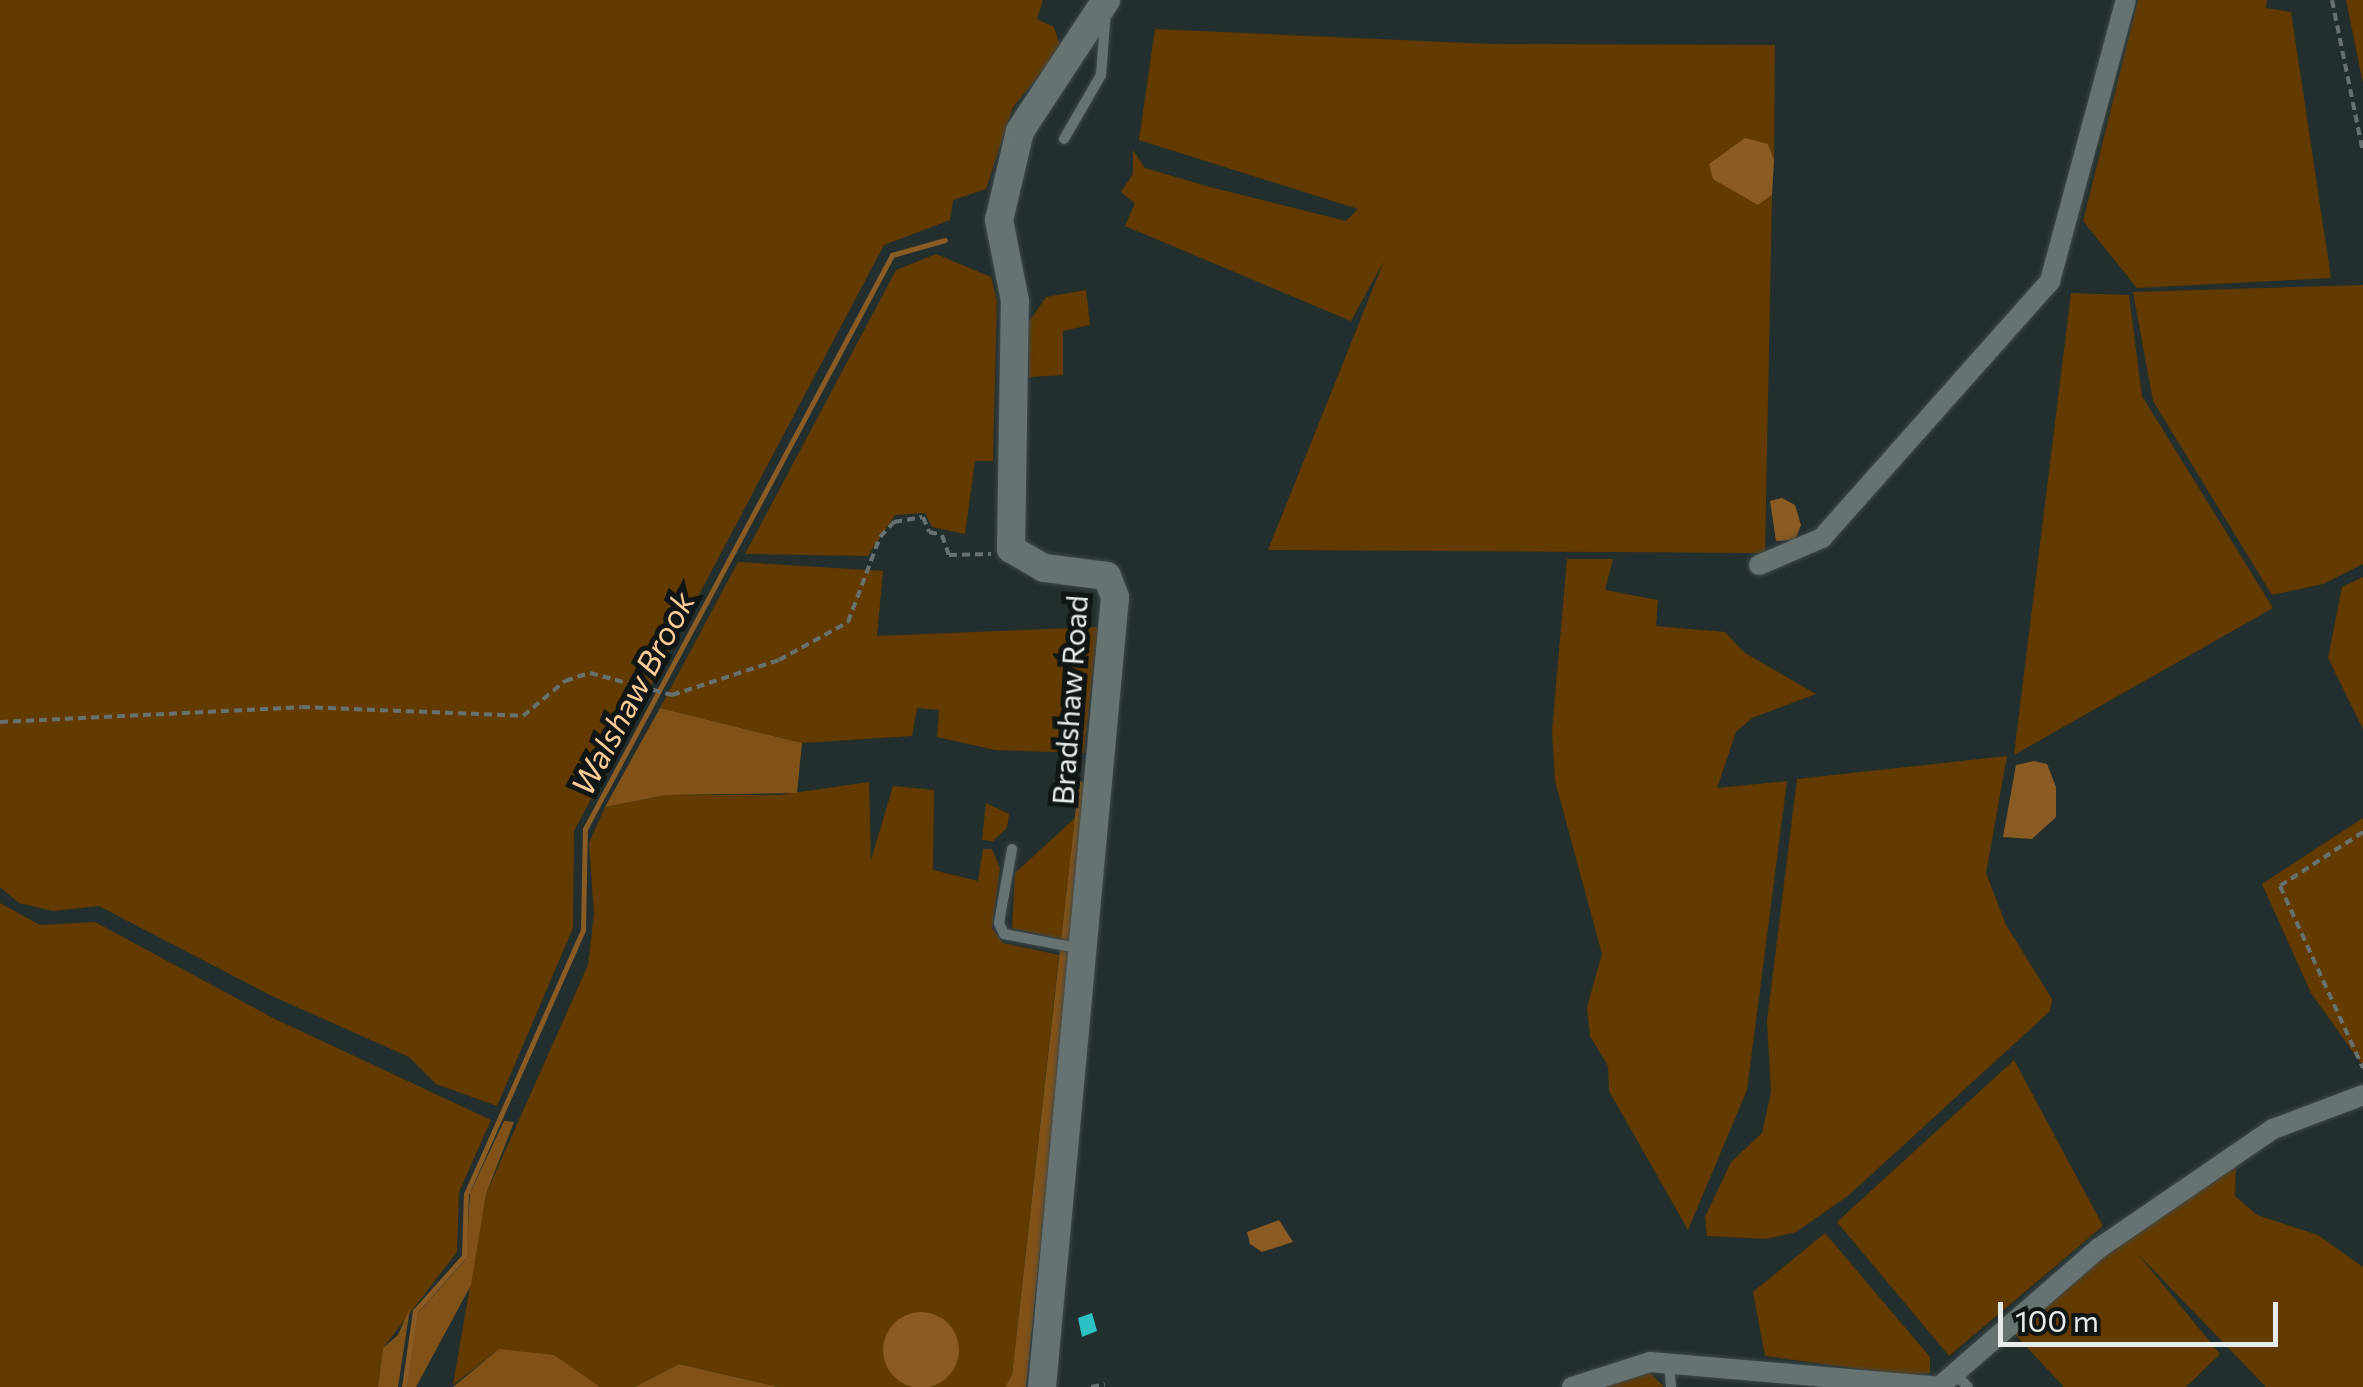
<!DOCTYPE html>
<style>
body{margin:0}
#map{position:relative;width:2363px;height:1387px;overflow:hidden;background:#232e2e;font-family:Commissioner,sans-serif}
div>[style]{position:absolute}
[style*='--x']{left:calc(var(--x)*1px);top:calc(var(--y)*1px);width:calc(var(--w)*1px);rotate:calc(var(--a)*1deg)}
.green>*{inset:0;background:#633a00}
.forest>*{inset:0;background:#815218}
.water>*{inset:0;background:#8a5b23}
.round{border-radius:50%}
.stream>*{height:5px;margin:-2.5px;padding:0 2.5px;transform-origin:2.5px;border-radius:2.5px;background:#8a5b23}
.building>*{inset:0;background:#2bc1c5}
.path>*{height:4px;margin-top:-2px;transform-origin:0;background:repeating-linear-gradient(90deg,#677171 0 8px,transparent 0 13px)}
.roads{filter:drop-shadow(0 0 2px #404949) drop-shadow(0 0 2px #404949)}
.lane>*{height:10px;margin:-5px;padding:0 5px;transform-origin:5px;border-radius:5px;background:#677373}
.street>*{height:20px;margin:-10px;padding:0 10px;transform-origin:10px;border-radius:10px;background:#677373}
.secondary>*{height:28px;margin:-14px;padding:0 14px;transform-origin:14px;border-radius:14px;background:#677373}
span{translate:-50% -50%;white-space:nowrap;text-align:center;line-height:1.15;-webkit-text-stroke:10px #101515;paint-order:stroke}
.street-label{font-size:30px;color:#e6ecec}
.water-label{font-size:32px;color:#ffcc98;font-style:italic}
.scale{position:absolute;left:1998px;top:1302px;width:280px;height:45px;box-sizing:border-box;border:5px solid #e6ecec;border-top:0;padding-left:12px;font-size:30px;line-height:35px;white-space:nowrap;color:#e6ecec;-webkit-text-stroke:8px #101515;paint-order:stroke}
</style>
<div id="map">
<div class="green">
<i style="clip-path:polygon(0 0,1043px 0,1037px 19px,1054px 27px,1061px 49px,1013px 107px,986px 189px,953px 200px,950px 220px,884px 245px,574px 831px,573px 928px,497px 1106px,436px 1084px,409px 1057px,272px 996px,99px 906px,53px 911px,19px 903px,0 887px)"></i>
<i style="clip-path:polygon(2138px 0,2267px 0,2266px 8px,2291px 12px,2331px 278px,2137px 288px,2083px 221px)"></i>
<i style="clip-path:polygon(2346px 0,2363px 0,2363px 83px)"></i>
<i style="clip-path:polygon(1155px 29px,1490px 44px,1775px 45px,1774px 160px,1768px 144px,1757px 205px,1772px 195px,1765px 553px,1268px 550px,1384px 261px,1351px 321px,1125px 226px,1135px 203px,1121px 192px,1133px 174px,1133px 150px,1145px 168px,1210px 187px,1346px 221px,1358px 209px,1139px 140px)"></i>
<i style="clip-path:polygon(936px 254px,991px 277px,997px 300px,993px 461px,975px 461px,965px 534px,932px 527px,925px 513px,895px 515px,868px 556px,745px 554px,896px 270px)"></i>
<i style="clip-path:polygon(2363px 285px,2363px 564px,2323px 584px,2272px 595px,2153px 401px,2133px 292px)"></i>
<i style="clip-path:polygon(1086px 290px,1090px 325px,1063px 331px,1063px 375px,1029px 377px,1029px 322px,1046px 297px)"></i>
<i style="clip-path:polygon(2071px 293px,2129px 295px,2142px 396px,2273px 608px,2014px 755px)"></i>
<i style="clip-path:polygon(1567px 559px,1613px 559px,1605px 590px,1658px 600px,1656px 626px,1725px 632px,1745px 653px,1816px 694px,1752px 718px,1736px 732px,1717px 788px,1787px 781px,1747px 1090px,1688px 1230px,1609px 1091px,1608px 1066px,1590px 1036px,1587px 1007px,1602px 954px,1555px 781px,1552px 731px)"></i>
<i style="clip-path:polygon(738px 562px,883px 571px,877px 636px,1098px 627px,1084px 753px,995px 750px,937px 737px,939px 710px,917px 708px,912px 736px,802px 743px,660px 708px)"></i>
<i style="clip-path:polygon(2363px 577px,2363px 729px,2328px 658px,2342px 587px)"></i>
<i style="clip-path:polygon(2007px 756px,1986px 873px,2006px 925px,2052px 999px,2050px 1011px,1849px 1195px,1796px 1232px,1766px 1239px,1707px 1236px,1705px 1217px,1731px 1162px,1762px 1133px,1771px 1092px,1767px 1021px,1797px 779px)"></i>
<i style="clip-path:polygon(869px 782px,871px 860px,893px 786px,934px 790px,933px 870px,978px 881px,983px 849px,992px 849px,1000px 868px,992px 928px,1003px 943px,1059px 955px,1012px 1375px,1005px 1387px,778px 1387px,679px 1364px,635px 1387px,600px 1387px,499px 1349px,453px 1385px,486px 1194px,588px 965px,594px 914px,589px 843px,605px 807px,666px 795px,779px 795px)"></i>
<i style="clip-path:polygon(986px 803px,1009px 814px,1007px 828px,993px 841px,982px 840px)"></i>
<i style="clip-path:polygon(1075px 818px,1061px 939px,1012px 928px,1015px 873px)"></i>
<i style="clip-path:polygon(2363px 818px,2363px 1066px,2311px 993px,2262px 884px)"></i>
<i style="clip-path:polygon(0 903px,40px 925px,95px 922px,273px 1018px,491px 1120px,459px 1192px,457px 1252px,383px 1348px,378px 1387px,0 1387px)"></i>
<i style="clip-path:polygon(2014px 1060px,2103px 1226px,1949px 1356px,1837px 1222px)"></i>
<i style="clip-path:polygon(2236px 1161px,2235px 1196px,2257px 1215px,2318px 1235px,2363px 1267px,2363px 1387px,2266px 1387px,2138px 1254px,2220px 1354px,2186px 1387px,2064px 1387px,2010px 1329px,2121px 1237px)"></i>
<i style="clip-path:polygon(1825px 1233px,1930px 1357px,1930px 1373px,1904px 1375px,1765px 1356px,1753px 1292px)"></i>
<i style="clip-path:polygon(1647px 1370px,1664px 1387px,1600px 1387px)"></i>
</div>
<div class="forest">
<i style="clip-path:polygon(660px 708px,802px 743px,797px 793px,666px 795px,605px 807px)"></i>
<i style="clip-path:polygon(1079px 781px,1088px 783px,1026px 1387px,1005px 1387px,1012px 1375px)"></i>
<i style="clip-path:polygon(504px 1121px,514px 1122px,486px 1194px,471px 1285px,416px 1387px,407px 1387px,417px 1314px,466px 1259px,470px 1193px)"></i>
<i style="clip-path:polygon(410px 1308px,398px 1387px,378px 1387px,383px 1348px,398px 1335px)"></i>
<i style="clip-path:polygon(499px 1349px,554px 1355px,600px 1387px,453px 1387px)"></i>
<i style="clip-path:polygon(679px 1364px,778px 1387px,635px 1387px)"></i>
</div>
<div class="water">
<i style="clip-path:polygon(1745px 138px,1768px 144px,1774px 160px,1772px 195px,1758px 205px,1713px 179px,1709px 164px)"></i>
<i style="clip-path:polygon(1782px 498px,1795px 505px,1801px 525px,1795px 540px,1776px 541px,1770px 501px)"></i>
<i style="clip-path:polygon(2034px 761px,2047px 764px,2056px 787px,2056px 817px,2032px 839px,2003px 837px,2016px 765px)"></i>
<i style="clip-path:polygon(1279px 1220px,1293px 1242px,1262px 1252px,1250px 1244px,1247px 1232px)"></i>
<i class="round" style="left:883px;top:1312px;width:76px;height:76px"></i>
</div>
<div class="stream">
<i style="--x:404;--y:1387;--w:77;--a:-81.8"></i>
<i style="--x:415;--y:1311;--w:74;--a:-48.3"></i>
<i style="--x:464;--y:1256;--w:62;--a:-88.2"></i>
<i style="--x:466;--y:1194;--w:289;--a:-66.1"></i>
<i style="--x:583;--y:930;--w:101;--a:-88.9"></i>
<i style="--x:585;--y:829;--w:651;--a:-61.86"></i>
<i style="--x:892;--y:255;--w:55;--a:-15.8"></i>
</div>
<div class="building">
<i style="clip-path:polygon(1092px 1313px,1097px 1331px,1082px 1337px,1078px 1318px)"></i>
</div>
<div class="path">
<i style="--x:2332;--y:0;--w:155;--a:78.5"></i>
<i style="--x:0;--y:722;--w:302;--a:-2.8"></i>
<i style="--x:302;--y:707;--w:221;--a:2.3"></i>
<i style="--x:523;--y:716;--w:55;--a:-39.8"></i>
<i style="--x:565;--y:681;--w:26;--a:-18"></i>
<i style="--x:590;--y:673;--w:85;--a:15"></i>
<i style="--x:672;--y:695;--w:113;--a:-18.1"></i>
<i style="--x:779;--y:660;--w:79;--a:-28.8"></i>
<i style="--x:848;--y:622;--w:91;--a:-69.4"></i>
<i style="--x:880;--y:537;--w:21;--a:-47"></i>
<i style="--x:894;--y:522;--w:29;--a:-10"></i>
<i style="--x:923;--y:517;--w:16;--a:68"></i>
<i style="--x:929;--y:532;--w:13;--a:13"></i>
<i style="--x:942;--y:535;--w:21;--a:71"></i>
<i style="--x:949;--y:555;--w:42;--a:-1.4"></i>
<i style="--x:2363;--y:832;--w:99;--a:147"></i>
<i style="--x:2280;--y:886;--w:200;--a:65.5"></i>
<i style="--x:1091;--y:1387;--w:14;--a:-12"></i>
</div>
<div class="roads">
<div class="lane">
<i style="--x:1064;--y:139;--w:74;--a:-60"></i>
<i style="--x:1101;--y:75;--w:65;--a:-85.6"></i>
<i style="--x:1012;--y:849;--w:75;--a:100"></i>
<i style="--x:999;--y:923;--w:12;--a:66"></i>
<i style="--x:1004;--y:934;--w:79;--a:10.9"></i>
<i style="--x:1669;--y:1364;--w:23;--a:85"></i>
<i style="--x:1955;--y:1374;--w:18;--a:45"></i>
</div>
<div class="street">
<i style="--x:1759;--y:565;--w:69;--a:-23.2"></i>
<i style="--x:1822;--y:538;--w:344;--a:-48.4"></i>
<i style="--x:2050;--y:281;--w:291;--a:-74.9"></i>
<i style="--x:1572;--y:1387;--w:82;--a:-17.8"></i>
<i style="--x:1650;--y:1362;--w:290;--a:4.9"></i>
<i style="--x:1939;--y:1387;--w:212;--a:-41"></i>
<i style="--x:2099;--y:1248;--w:211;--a:-34.4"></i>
<i style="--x:2273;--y:1129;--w:96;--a:-20.7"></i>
</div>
<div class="secondary">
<i style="--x:1042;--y:1387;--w:793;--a:-84.72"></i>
<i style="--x:1115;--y:597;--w:22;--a:-111"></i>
<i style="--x:1107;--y:576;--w:64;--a:-172.8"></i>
<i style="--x:1044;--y:568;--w:38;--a:-150"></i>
<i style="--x:1011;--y:549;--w:248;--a:-89.1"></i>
<i style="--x:1015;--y:301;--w:83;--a:-101.2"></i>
<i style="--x:999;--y:220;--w:91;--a:-76.7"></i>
<i style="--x:1020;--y:131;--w:157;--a:-56.7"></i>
</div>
</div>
<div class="street-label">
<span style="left:1069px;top:700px;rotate:-86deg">Bradshaw Road</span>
</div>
<div class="water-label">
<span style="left:632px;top:693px;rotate:-62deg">Walshaw Brook</span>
</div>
<div class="scale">100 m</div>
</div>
